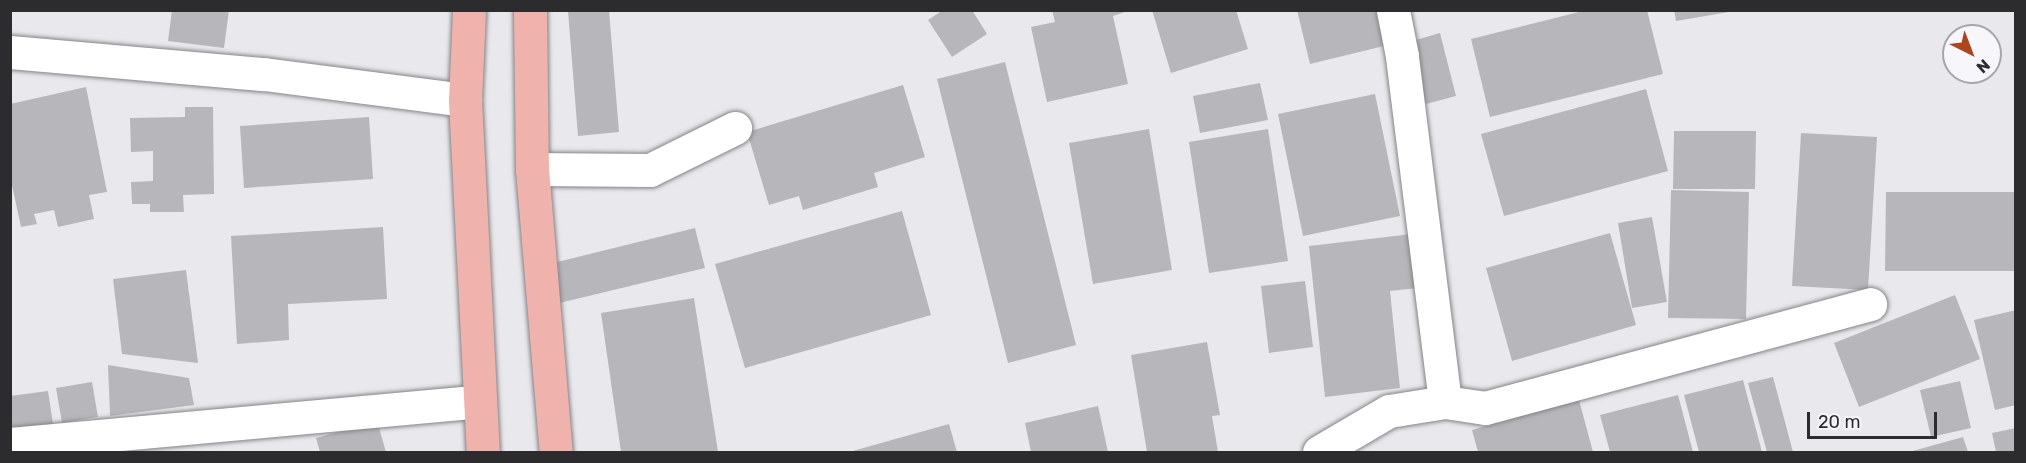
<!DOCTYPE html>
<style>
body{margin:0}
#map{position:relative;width:2026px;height:463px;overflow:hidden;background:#e9e9ed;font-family:Rubik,sans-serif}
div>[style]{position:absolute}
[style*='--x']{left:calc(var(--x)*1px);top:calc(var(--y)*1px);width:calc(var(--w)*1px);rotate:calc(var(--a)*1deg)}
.building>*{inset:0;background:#b7b7bb}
.roads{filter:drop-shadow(0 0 2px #848488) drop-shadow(0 0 2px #848488)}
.minor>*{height:33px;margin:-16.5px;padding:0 16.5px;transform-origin:16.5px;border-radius:16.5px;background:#fff}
.major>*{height:33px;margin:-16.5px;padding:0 16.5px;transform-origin:16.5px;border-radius:16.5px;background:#f0b2ac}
span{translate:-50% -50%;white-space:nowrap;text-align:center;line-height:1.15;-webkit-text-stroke:4.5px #f7f6fa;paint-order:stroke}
.frame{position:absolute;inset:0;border:12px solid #2c2c2e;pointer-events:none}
.north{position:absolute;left:1942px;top:24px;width:60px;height:60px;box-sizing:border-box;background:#f7f6fa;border:2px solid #a6a5a8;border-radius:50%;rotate:138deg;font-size:16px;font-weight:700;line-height:24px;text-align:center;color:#2c2c2e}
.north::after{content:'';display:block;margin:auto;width:21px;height:27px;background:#ab451d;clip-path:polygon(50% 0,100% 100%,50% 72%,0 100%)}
.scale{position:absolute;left:1807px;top:412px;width:130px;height:27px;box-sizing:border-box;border:3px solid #2c2c2e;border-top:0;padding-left:8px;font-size:18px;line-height:21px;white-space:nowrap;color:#2c2c2e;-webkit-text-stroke:4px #f7f6fa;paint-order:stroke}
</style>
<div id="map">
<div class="building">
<i style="clip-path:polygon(172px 10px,229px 10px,224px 48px,168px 41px)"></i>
<i style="clip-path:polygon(609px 10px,619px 132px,578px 136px,568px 11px)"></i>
<i style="clip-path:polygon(943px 10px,972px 10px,987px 34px,952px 57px,928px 20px)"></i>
<i style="clip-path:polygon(1052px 10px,1131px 10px,1113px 16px,1128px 84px,1047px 102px,1031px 27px,1055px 22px)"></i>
<i style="clip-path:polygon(1152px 10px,1236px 10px,1248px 49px,1171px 73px)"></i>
<i style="clip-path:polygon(1297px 10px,1376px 10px,1384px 46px,1310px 64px)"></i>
<i style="clip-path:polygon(1587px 10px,1647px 10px,1663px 74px,1490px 117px,1471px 39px)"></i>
<i style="clip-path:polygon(1674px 10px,1729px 10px,1729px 12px,1676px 21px)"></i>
<i style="clip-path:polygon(1440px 33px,1456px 96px,1426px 104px,1409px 42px)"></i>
<i style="clip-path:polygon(1005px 62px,1076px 345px,1008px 363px,937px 79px)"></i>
<i style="clip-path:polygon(1260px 83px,1268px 120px,1200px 133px,1193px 96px)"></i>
<i style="clip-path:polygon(903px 85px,925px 157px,874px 173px,878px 187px,803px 210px,799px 196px,769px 205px,747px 132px)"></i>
<i style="clip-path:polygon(86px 87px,107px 192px,89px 195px,94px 219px,58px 227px,54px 210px,34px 214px,37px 224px,21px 227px,10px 176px,10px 104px)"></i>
<i style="clip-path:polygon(1646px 89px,1668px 171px,1504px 216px,1481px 134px)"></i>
<i style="clip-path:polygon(1375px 94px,1400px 216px,1303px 236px,1278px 114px)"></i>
<i style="clip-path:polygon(185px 107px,213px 107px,214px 194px,183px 195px,184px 212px,150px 212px,150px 204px,132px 204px,131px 182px,153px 181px,153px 151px,131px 152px,130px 118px,185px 117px)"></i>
<i style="clip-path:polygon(369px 117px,373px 179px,244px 188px,240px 126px)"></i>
<i style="clip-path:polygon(1149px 129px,1172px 270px,1093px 284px,1069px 143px)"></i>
<i style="clip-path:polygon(1268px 129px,1288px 261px,1209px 273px,1189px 142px)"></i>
<i style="clip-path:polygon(1674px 131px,1756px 131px,1755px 189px,1673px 189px)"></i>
<i style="clip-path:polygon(1801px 133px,1877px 137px,1868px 290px,1792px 286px)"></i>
<i style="clip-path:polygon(1671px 190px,1749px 192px,1746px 319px,1668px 318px)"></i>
<i style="clip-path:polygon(1886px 192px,2016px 192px,2016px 271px,1885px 271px)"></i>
<i style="clip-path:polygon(902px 211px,931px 315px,745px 368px,715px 264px)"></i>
<i style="clip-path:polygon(1652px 217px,1667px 302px,1632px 308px,1618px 223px)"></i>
<i style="clip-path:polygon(383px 227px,387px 299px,288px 304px,289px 340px,237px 344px,231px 236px)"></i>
<i style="clip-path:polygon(695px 228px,705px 268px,551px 305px,541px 266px)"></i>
<i style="clip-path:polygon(1610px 233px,1636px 325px,1512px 361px,1486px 268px)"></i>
<i style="clip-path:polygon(1412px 234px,1418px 288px,1390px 291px,1400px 388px,1325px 397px,1309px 246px)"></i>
<i style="clip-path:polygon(186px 270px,198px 363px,122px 354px,113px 279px)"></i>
<i style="clip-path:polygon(1305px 281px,1313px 347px,1269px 353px,1261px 286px)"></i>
<i style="clip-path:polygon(1955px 295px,1980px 359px,1859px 407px,1834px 343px)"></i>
<i style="clip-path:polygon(694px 298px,718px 452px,621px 452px,601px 313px)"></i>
<i style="clip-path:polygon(2016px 310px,2016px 405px,1995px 410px,1974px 320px)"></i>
<i style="clip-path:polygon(1207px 342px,1220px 415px,1212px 416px,1218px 452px,1147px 452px,1131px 355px)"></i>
<i style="clip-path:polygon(108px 365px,189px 378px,194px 405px,110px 416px)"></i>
<i style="clip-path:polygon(1773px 377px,1793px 452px,1767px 452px,1748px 383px)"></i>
<i style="clip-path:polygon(1743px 380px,1762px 452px,1699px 452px,1684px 395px)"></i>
<i style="clip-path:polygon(1960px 381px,1971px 428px,1931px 437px,1920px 390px)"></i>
<i style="clip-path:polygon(92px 382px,98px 417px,62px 423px,56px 388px)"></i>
<i style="clip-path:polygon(48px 391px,53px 424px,10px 430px,10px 396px)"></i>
<i style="clip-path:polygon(1678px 395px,1693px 452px,1610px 452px,1600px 415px)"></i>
<i style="clip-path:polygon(1579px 400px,1593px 452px,1478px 452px,1472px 430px)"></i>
<i style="clip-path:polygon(1098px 406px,1108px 452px,1031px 452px,1025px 423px)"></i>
<i style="clip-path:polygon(377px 421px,386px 452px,320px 452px,316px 438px)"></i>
<i style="clip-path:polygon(949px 424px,957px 452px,849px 452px)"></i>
<i style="clip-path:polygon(2016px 428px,2016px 452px,1996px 452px,1992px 433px)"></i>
<i style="clip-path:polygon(1963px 437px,1968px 452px,1909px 452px)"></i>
</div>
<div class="roads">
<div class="minor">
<i style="--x:10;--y:52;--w:255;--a:5"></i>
<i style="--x:264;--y:74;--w:203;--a:7.4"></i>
<i style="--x:532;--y:169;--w:118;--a:0.5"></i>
<i style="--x:650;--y:170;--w:95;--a:-26.3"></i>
<i style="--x:1445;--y:402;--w:40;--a:8.5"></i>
<i style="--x:1485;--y:408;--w:399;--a:-15.1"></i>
<i style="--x:10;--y:444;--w:471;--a:-5.2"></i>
<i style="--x:1319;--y:452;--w:81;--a:-30.4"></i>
<i style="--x:1389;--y:411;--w:57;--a:-9.1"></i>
<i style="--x:1445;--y:402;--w:349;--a:-97.1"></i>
<i style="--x:1402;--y:56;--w:47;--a:-101.1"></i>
</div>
<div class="major">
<i style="--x:469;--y:10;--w:90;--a:92.5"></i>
<i style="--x:465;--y:100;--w:352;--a:87.1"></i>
<i style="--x:530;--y:10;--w:159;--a:89.3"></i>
<i style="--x:532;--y:169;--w:284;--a:85.2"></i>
</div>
</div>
<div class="frame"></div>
<div class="north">N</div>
<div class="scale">20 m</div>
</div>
